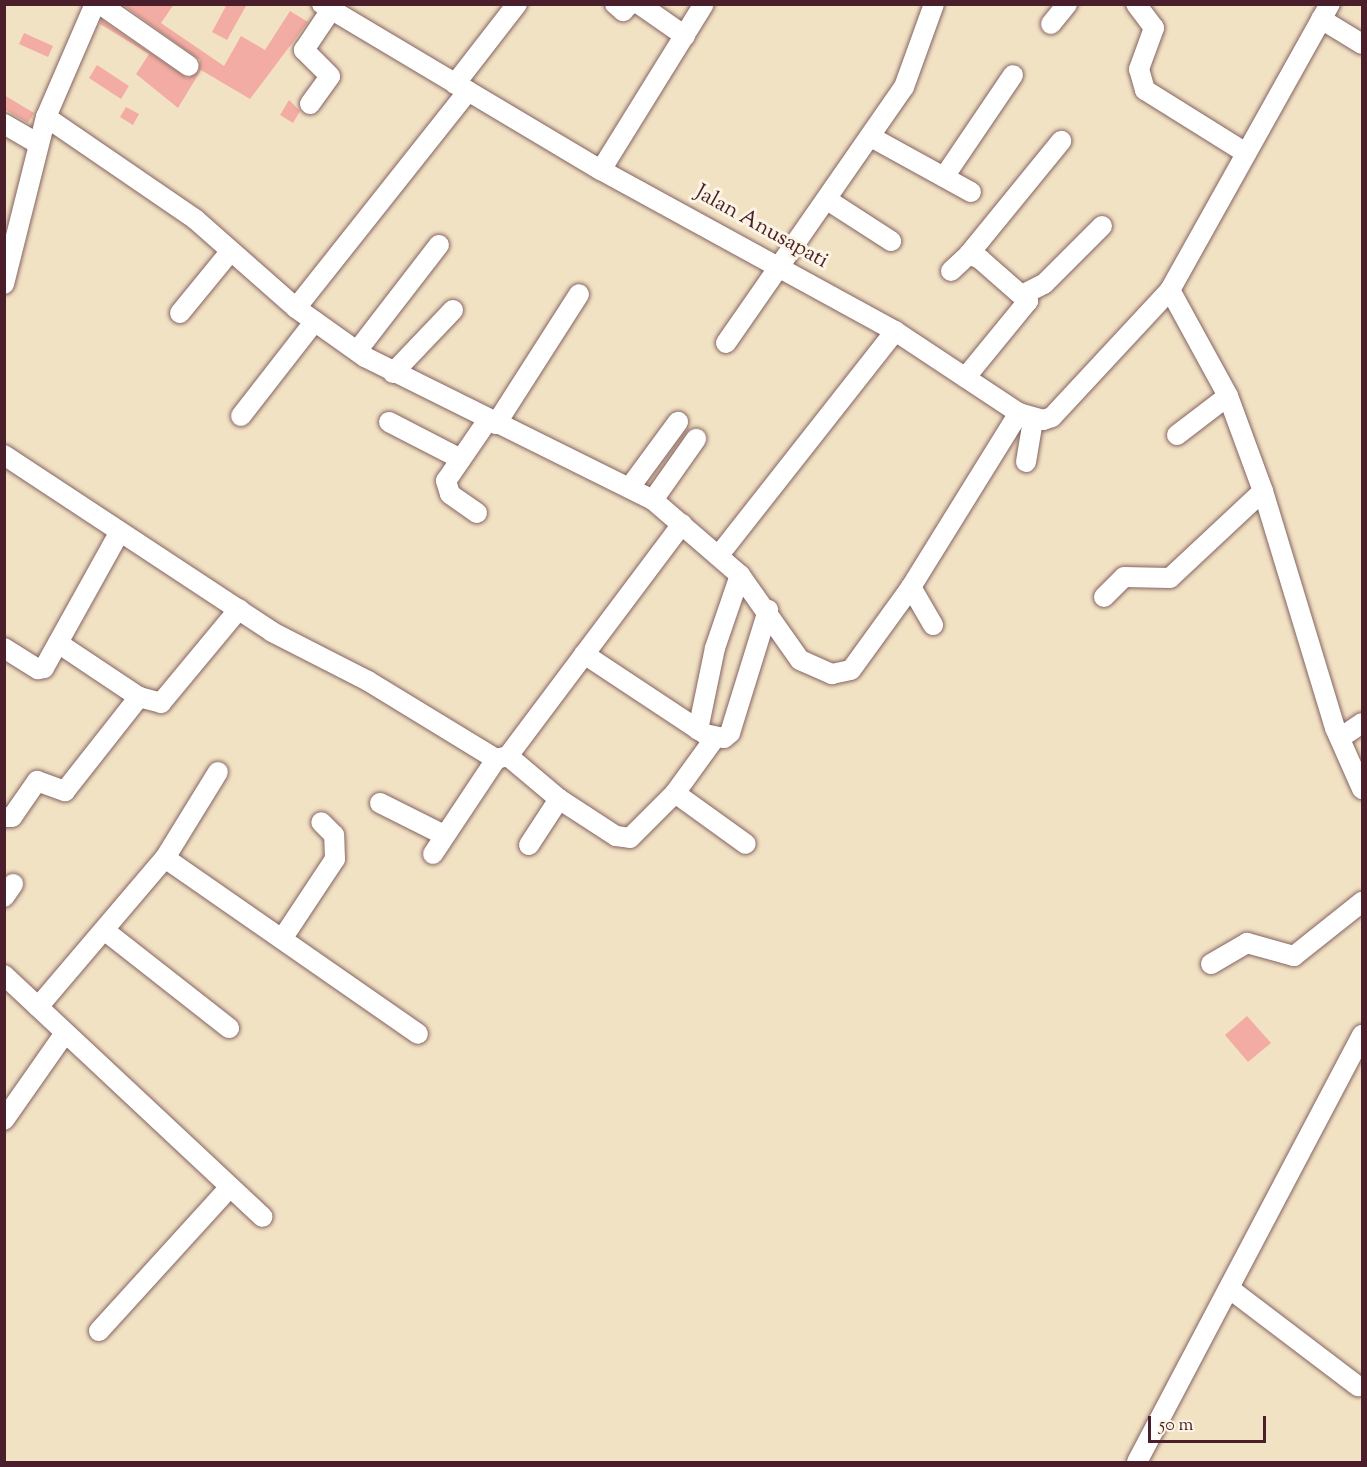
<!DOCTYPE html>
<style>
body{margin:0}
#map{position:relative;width:1367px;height:1467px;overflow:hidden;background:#f2e2c4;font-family:"Sorts Mill Goudy",serif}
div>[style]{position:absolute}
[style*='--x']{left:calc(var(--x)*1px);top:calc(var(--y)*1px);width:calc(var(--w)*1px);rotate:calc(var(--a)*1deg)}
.building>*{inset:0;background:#f3aca3}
.roads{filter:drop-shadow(0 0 2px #856361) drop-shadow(0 0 2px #856361)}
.minor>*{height:20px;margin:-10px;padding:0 10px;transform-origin:10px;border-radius:10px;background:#fff}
span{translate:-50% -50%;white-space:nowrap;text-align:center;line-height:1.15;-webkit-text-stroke:6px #fcf5e5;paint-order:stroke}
.street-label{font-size:22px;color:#4a1f2b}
.frame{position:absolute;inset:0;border:6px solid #4a1f2b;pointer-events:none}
.scale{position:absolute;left:1148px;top:1416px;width:118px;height:27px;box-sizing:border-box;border:3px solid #4a1f2b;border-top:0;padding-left:8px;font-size:18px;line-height:21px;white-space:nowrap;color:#4a1f2b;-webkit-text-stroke:4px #fcf5e5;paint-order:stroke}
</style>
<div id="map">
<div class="building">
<i style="clip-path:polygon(122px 4px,174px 4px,161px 23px,224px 66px,241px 36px,265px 50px,290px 11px,308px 22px,250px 99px,201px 70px,178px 108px,136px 74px,149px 54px,100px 24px,102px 20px,187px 78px,199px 72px,200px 60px)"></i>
<i style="clip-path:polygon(227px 4px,247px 4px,227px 40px,212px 32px)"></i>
<i style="clip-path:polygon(24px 33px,53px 46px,48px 57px,19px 44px)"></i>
<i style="clip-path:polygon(97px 65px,129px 86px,121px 99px,89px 78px)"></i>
<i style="clip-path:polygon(4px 95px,34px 113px,28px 123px,4px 109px)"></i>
<i style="clip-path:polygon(289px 100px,300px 111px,293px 123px,280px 115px)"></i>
<i style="clip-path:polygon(126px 107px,139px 114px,133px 125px,120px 117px)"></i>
<i style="clip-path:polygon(1247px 1016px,1271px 1043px,1248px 1062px,1225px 1035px)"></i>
</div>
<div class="roads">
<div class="minor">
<i style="--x:100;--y:4;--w:108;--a:34.9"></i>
<i style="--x:322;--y:4;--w:325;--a:30.8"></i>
<i style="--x:601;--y:170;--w:335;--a:28.7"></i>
<i style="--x:895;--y:331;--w:149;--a:33.5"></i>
<i style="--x:1019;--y:413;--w:25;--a:16"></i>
<i style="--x:1043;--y:420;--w:9;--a:-18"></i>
<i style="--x:1052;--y:417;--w:173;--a:-47.1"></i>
<i style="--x:1170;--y:290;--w:328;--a:-60.8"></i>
<i style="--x:615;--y:4;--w:11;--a:41"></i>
<i style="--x:623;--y:11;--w:10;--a:-45"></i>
<i style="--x:639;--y:4;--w:56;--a:34.8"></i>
<i style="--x:1136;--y:4;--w:30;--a:53"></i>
<i style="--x:1154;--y:28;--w:44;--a:110.1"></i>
<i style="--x:1139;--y:69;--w:22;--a:74"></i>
<i style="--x:1145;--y:90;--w:119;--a:32"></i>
<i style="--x:1321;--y:19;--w:48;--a:31.4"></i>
<i style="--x:1051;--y:24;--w:26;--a:-51"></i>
<i style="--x:455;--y:84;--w:101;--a:-52.2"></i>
<i style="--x:310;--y:104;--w:34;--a:-54"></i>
<i style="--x:330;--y:76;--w:37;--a:-135"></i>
<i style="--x:304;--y:50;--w:48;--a:-56"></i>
<i style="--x:46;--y:117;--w:181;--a:34.4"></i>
<i style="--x:195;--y:219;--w:135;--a:41.4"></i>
<i style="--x:296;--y:308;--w:85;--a:35.4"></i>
<i style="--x:365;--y:357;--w:322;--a:26.4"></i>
<i style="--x:653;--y:500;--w:115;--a:40.8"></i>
<i style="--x:740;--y:575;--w:104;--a:54.8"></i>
<i style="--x:800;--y:660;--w:35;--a:24"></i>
<i style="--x:832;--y:674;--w:19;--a:-12"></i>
<i style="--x:851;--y:670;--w:102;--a:-54.1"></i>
<i style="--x:911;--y:587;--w:205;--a:-58.2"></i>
<i style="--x:4;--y:124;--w:39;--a:30"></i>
<i style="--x:871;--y:137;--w:114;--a:28.8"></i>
<i style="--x:601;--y:170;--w:195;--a:-58.2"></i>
<i style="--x:944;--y:177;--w:123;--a:-55.9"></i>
<i style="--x:829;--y:201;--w:74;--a:32.8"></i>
<i style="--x:969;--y:254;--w:146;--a:-50.8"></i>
<i style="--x:951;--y:271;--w:25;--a:-43"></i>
<i style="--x:969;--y:254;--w:12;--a:24"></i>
<i style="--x:980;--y:259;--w:64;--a:41.2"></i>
<i style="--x:1028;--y:301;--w:99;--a:129.3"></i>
<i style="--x:4;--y:284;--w:172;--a:-75.9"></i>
<i style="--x:46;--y:117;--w:123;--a:-66.6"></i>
<i style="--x:1170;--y:290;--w:121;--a:61.3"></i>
<i style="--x:1228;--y:396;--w:101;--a:69.8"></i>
<i style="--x:1263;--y:491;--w:248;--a:73.1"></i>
<i style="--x:1335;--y:728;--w:67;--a:66.1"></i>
<i style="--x:1024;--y:294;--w:22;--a:-27"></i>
<i style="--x:1044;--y:284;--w:82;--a:-45"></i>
<i style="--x:296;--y:308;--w:277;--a:-51.6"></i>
<i style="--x:180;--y:313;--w:79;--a:-50.7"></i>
<i style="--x:726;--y:343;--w:312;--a:-55.2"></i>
<i style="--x:904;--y:87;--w:88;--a:-70.1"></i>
<i style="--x:357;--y:351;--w:134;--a:-52.3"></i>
<i style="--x:393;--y:373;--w:87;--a:-46.4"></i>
<i style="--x:241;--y:416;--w:120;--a:-52.1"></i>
<i style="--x:389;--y:422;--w:81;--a:27.2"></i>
<i style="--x:496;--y:424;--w:154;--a:-57.4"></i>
<i style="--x:1177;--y:435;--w:64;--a:-37.4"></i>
<i style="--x:4;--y:455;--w:321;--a:33.4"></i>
<i style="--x:272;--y:632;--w:108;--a:27"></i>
<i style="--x:368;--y:681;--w:150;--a:31.4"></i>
<i style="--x:496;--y:759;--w:12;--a:-14"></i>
<i style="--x:508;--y:756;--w:290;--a:-53.1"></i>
<i style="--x:1026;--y:462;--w:43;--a:-80.5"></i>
<i style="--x:630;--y:487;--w:81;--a:-53.6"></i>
<i style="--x:653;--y:500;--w:75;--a:-54.8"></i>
<i style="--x:477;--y:513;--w:33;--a:-145"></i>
<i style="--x:450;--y:494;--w:14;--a:-107"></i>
<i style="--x:446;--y:481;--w:74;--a:-55.5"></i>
<i style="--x:719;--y:555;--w:285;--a:-51.8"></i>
<i style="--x:911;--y:587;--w:44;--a:59.9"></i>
<i style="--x:1104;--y:597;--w:28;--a:-45"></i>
<i style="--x:1124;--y:577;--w:46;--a:1.2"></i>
<i style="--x:1170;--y:578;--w:127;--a:-43.1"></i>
<i style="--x:58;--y:643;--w:97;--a:33.7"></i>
<i style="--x:4;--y:648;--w:40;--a:32"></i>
<i style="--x:38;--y:669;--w:6;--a:-9"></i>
<i style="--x:44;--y:668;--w:154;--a:-60.9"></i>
<i style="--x:584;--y:654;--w:145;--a:33.5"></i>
<i style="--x:705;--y:734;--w:19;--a:12"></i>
<i style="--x:724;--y:738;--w:8;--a:-40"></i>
<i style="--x:730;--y:733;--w:129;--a:-72.8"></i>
<i style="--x:698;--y:730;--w:84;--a:-78.3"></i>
<i style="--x:715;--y:648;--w:77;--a:-71.1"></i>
<i style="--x:1340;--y:738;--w:27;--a:-34"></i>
<i style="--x:508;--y:756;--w:67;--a:40.1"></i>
<i style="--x:559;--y:799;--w:68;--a:33"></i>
<i style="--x:616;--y:836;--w:14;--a:8"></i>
<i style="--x:630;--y:838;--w:64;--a:-45"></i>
<i style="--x:675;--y:793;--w:68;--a:-54"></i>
<i style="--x:675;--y:793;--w:87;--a:35.7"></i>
<i style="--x:380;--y:803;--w:72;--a:26.6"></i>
<i style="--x:4;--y:817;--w:8;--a:0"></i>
<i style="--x:12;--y:817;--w:44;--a:-55.2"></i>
<i style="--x:37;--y:781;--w:30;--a:20"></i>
<i style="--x:65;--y:791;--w:120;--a:-51.8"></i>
<i style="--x:139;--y:697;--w:23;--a:15"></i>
<i style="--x:161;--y:703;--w:122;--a:-50.3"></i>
<i style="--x:529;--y:845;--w:55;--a:-56.9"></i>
<i style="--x:433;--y:854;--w:114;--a:-56.4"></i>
<i style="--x:165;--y:858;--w:308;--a:34.8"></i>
<i style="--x:4;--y:897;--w:16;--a:-55"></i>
<i style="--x:104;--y:930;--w:159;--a:38.1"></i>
<i style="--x:282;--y:939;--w:96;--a:-56.5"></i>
<i style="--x:335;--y:859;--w:24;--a:-92"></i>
<i style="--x:334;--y:835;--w:18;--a:-135"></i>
<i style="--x:1211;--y:964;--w:42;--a:-30.3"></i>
<i style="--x:1247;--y:943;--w:49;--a:15.5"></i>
<i style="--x:1294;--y:956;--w:87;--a:-38.5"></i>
<i style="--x:4;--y:975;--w:354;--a:43.1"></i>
<i style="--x:38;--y:1007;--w:196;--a:-49.6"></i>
<i style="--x:165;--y:858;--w:101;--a:-58.4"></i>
<i style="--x:4;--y:1120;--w:106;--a:-55"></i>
<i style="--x:1230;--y:1289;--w:161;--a:37.2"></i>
<i style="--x:99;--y:1331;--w:195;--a:-47.7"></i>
<i style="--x:1137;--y:1462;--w:483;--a:-62.2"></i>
</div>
</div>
<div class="street-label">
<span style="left:761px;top:228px;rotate:29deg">Jalan Anusapati</span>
</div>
<div class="frame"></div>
<div class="scale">50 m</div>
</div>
